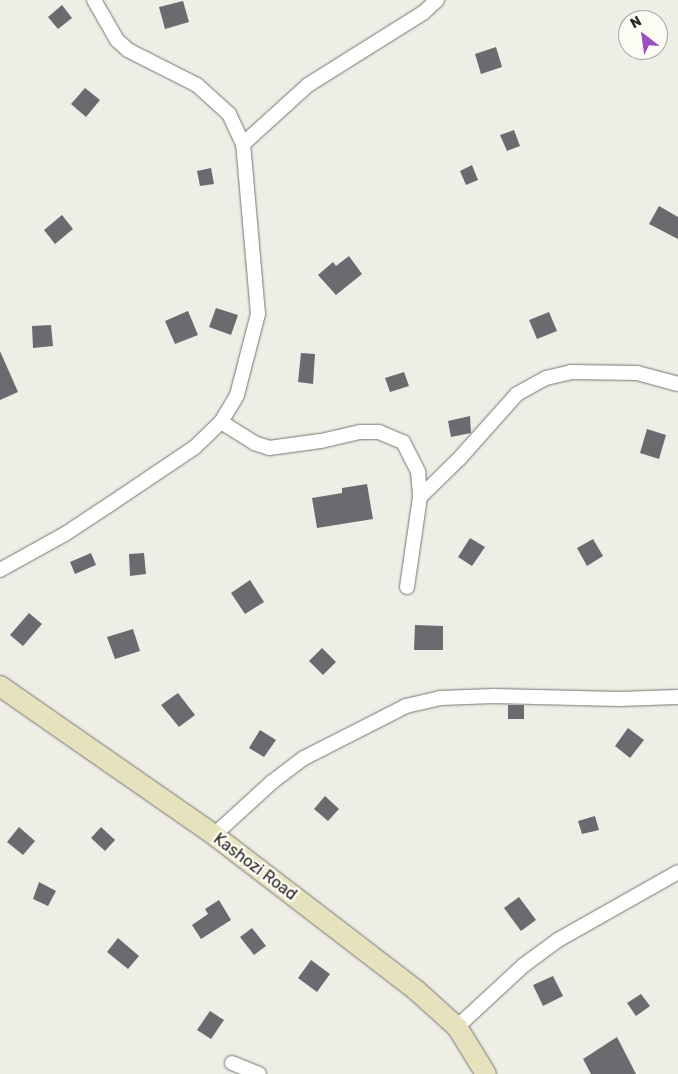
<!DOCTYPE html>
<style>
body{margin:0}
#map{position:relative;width:678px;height:1074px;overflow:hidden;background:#eeeee7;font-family:Rubik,sans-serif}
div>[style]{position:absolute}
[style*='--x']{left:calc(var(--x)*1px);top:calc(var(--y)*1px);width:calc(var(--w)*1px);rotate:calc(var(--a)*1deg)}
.building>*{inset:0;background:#6d6a6f}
.roads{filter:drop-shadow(0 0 1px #76756f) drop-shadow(0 0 1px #76756f)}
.street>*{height:14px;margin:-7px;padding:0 7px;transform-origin:7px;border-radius:7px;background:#fff}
.secondary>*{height:20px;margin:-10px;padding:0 10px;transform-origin:10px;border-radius:10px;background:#e5e2bd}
span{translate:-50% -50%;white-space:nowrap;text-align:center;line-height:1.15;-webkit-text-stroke:5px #fcfbf4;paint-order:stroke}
.street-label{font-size:16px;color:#272724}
.north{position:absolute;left:618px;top:10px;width:50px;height:50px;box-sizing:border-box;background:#fcfbf4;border:1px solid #a7a6a1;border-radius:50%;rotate:330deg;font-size:14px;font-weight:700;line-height:20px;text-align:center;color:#272724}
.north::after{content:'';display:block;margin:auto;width:18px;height:22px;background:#9b4fc1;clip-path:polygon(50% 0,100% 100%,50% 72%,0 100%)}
</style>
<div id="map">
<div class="building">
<i style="clip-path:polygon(183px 1px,189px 22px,165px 29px,159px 7px)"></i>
<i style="clip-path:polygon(62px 5px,72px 18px,58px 29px,48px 17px)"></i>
<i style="clip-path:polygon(496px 47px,502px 67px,481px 74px,475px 54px)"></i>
<i style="clip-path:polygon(85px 88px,100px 100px,86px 117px,71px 104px)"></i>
<i style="clip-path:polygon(514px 130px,520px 146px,507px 151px,500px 135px)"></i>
<i style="clip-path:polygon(472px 165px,478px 180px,466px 185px,460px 171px)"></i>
<i style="clip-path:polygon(211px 168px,214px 184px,200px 186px,197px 171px)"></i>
<i style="clip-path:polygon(659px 206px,678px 217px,678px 239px,649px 224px)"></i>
<i style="clip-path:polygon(62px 215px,73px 229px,55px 244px,44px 230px)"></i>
<i style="clip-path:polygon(349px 256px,362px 274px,336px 295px,318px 275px,333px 262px,336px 266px)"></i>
<i style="clip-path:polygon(216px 308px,238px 315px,231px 335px,209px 327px)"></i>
<i style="clip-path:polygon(188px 311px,198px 335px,175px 344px,165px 321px)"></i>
<i style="clip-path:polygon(549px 312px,557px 331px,537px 339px,529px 320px)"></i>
<i style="clip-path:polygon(51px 325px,53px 346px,33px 348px,32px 326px)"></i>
<i style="clip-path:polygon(0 351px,18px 392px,0 400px)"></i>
<i style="clip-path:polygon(301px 353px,315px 354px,313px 384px,298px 382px)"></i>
<i style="clip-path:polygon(404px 372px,409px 386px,390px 392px,385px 378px)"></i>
<i style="clip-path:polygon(470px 416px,471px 433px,451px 437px,448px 421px)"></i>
<i style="clip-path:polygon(647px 429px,666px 435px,659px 459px,640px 453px)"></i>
<i style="clip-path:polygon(367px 484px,373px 519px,317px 528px,312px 498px,342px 493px,342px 488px)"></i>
<i style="clip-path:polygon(470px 538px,485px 547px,472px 566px,458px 557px)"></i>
<i style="clip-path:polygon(593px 539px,603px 556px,587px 566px,577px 548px)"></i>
<i style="clip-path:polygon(91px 553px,96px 565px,75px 574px,70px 562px)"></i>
<i style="clip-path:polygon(144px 553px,146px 574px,130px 576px,129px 554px)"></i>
<i style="clip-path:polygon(250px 580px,264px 602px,245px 614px,231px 593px)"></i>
<i style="clip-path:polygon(29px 613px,42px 624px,23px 646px,10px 635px)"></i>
<i style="clip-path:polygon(415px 625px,443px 626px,443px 650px,414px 650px)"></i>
<i style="clip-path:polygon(133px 629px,140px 651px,115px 659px,107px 637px)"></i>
<i style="clip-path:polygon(322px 648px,336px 662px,323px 675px,309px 661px)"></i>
<i style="clip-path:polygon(178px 693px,195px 715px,179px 727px,161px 705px)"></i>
<i style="clip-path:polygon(508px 705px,524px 705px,524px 719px,508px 719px)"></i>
<i style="clip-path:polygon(628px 728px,644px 740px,630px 758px,615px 746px)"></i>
<i style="clip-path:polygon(260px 730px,276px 740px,264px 757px,249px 748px)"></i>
<i style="clip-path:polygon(325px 796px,339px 809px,328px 821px,314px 809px)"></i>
<i style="clip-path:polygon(595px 816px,599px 830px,582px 834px,578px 821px)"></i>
<i style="clip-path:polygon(19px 827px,35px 841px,23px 855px,7px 842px)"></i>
<i style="clip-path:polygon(101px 827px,115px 840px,105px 851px,91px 838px)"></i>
<i style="clip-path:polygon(39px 882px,56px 891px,48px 906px,33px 899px)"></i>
<i style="clip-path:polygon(519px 897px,536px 920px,521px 931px,504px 908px)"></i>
<i style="clip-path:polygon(219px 900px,231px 920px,201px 939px,192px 925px,208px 914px,205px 909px)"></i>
<i style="clip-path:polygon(252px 928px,266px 946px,254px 955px,240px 937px)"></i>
<i style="clip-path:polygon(118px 938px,139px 956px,128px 969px,107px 952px)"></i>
<i style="clip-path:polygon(311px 960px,330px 974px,317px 992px,298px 978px)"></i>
<i style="clip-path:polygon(553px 976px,563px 996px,543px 1006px,533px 985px)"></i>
<i style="clip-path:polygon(641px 994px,650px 1006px,636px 1016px,627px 1003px)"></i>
<i style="clip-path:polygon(210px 1011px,224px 1020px,211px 1039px,197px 1030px)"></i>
<i style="clip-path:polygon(617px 1037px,636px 1074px,591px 1074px,583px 1059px)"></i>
</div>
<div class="roads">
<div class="street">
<i style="--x:243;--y:144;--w:88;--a:-42.2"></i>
<i style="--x:308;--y:85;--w:136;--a:-32.1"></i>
<i style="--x:423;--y:13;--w:19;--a:-43"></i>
<i style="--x:221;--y:422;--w:39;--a:32"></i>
<i style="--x:254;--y:443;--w:16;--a:18"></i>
<i style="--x:269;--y:448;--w:52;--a:-7.7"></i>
<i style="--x:321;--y:441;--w:40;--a:-13"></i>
<i style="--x:360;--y:432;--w:19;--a:0"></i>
<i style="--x:379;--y:432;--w:26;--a:23"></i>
<i style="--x:403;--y:442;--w:34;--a:63"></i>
<i style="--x:418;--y:472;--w:25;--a:85"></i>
<i style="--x:420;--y:497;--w:91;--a:98.2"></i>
<i style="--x:420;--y:497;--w:54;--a:-44.3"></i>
<i style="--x:459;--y:459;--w:87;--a:-48.3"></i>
<i style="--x:517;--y:394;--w:33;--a:-29"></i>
<i style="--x:546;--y:378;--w:26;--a:-13"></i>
<i style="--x:571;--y:372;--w:66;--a:0.9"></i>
<i style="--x:637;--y:373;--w:42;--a:15"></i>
<i style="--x:0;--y:570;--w:74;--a:-29"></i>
<i style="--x:65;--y:534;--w:56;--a:-33.4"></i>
<i style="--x:112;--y:503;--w:100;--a:-34"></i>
<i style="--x:195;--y:447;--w:36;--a:-44"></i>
<i style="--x:221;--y:422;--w:31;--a:-59"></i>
<i style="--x:237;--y:395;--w:84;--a:-75.5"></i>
<i style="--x:258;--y:314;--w:171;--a:-95"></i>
<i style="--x:243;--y:144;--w:33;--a:-115"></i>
<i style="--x:229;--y:114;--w:43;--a:-137.8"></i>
<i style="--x:197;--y:85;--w:77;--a:-153.1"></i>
<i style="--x:128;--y:50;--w:15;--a:-138"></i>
<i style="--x:117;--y:40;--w:46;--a:-119.9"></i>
<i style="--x:214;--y:835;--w:79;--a:-42.4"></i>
<i style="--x:272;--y:782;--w:40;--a:-37"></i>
<i style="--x:304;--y:758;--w:114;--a:-27"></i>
<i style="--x:406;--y:706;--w:35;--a:-13"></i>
<i style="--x:440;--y:698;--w:54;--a:-2.1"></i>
<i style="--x:494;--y:696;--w:125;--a:1.4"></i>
<i style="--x:619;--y:699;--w:59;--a:-1.9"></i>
<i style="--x:457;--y:1027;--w:91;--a:-42.8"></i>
<i style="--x:524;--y:965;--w:42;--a:-36.3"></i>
<i style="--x:558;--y:940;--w:138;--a:-29.5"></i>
<i style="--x:232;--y:1063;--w:29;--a:22"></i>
</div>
<div class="secondary">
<i style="--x:0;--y:686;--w:261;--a:34.8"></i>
<i style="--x:214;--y:835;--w:255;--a:37.5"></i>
<i style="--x:416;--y:990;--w:55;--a:42.1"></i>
<i style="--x:457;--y:1027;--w:55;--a:58.3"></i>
</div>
</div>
<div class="street-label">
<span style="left:255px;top:867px;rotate:37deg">Kashozi Road</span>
</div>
<div class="north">N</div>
</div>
